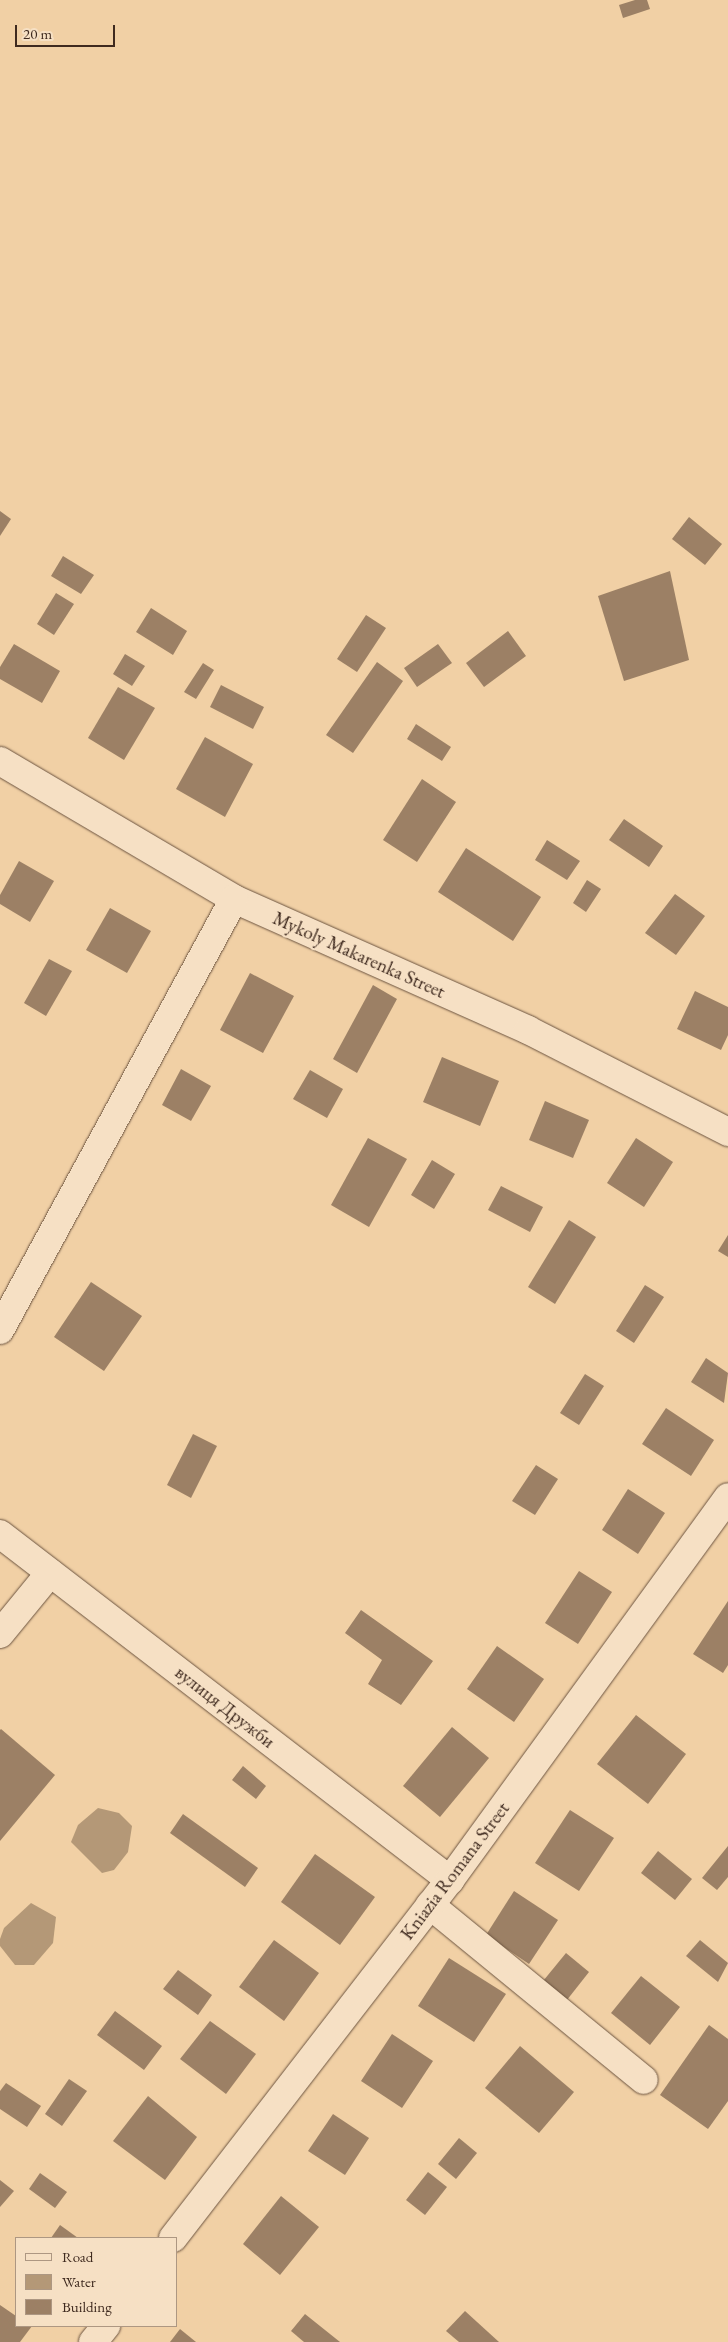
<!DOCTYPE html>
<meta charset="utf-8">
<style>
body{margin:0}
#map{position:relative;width:728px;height:2342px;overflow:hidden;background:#f1d0a5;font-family:"EB Garamond",serif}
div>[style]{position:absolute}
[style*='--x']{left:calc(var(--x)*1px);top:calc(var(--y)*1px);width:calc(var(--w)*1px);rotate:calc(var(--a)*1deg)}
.water>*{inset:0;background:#b49877}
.building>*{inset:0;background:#9c8065}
.roads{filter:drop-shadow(0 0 1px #6c5440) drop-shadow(0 0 1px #6c5440)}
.minor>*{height:28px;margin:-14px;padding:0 14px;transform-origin:14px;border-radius:14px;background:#f6e0c4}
span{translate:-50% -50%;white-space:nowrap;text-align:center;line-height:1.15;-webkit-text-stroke:4.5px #f6e0c4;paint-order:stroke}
.street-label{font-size:19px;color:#3f2a1f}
.legend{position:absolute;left:15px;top:2237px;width:162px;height:90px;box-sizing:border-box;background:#f6e0c4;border:1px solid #ad9782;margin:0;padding:6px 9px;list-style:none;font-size:15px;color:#3f2a1f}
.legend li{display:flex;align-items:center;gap:10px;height:25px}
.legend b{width:25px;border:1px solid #ad9782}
.scale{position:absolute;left:15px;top:25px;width:100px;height:22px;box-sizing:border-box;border:2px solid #3f2a1f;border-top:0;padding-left:6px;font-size:15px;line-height:18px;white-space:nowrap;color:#3f2a1f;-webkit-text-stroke:4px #f6e0c4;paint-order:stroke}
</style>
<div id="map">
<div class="water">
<i style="clip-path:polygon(98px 1808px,119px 1813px,132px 1826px,128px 1852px,114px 1870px,102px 1873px,71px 1842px,78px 1825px)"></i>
<i style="clip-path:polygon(31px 1903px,56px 1917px,53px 1943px,34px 1965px,15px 1965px,0 1946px,0 1939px,4px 1928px)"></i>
</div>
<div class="building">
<i style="clip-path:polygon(635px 0,647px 0,650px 9px,623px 18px,619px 5px)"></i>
<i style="clip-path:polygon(0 511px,11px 519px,0 536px)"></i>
<i style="clip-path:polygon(689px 517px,722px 544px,705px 565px,672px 539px)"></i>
<i style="clip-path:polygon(63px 556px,94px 575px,81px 594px,51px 576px)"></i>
<i style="clip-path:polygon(670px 571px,689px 660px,624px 681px,598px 596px)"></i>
<i style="clip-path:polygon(56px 593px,74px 604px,54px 635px,37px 624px)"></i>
<i style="clip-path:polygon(151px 608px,187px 631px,173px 655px,136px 632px)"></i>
<i style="clip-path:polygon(366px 615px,386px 628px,357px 672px,337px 659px)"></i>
<i style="clip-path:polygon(508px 631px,526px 656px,484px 687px,466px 663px)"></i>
<i style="clip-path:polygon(14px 644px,60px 671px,42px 703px,0 679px,0 667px)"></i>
<i style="clip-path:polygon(438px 644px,452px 663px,417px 687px,404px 668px)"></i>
<i style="clip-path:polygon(125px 654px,145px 666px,132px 686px,113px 674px)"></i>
<i style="clip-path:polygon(377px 662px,403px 681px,353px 753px,326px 735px)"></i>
<i style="clip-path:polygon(203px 663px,214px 670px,196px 699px,184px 692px)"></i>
<i style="clip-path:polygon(221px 685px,264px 707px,253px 729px,210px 707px)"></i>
<i style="clip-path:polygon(118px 687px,155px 708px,124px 760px,88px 738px)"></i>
<i style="clip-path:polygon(416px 724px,451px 747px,442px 761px,407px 739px)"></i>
<i style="clip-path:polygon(205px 737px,253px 764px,225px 817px,176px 789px)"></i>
<i style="clip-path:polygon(422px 779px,456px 802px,417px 862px,383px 840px)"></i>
<i style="clip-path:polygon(624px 819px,663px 846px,649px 867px,609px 840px)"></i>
<i style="clip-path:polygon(547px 840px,580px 861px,567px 880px,535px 860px)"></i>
<i style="clip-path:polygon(466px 848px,541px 897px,513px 941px,438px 892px)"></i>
<i style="clip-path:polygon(19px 861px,54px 881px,30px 922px,0 904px,0 895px)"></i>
<i style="clip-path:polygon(587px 880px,601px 889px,586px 912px,573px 903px)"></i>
<i style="clip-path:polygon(675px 894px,705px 916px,676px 955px,645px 933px)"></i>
<i style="clip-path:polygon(110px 908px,151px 931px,127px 973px,86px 950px)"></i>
<i style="clip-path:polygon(49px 959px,72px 971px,46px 1016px,24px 1003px)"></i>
<i style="clip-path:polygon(250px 973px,294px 996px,263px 1053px,220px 1030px)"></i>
<i style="clip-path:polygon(373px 985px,397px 999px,357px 1073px,333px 1059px)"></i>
<i style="clip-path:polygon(695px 991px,728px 1007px,728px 1035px,721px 1050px,677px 1029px)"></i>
<i style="clip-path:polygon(442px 1057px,499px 1081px,480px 1126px,423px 1102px)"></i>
<i style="clip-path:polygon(181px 1069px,211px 1086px,191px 1121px,162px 1105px)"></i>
<i style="clip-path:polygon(310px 1070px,343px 1089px,327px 1118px,293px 1099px)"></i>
<i style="clip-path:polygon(545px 1101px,589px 1120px,573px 1158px,529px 1140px)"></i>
<i style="clip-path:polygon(368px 1138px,407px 1159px,369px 1227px,331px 1205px)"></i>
<i style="clip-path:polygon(636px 1138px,673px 1162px,644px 1207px,607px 1183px)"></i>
<i style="clip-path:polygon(432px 1160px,455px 1174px,434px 1209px,411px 1195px)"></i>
<i style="clip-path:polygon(501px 1186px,543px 1207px,530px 1232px,488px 1210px)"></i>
<i style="clip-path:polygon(569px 1220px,596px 1237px,555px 1304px,528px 1287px)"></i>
<i style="clip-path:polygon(728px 1235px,728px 1257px,718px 1251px)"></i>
<i style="clip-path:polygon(91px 1282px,142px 1316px,104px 1371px,54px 1337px)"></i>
<i style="clip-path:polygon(645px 1285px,664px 1297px,634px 1343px,616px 1331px)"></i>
<i style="clip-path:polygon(706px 1358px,728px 1373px,724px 1403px,691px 1382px)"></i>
<i style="clip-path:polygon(585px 1374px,604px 1386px,579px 1425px,560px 1413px)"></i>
<i style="clip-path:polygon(666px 1408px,714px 1440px,691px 1476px,642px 1444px)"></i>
<i style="clip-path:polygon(193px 1434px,217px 1446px,191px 1498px,167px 1485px)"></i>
<i style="clip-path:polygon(536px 1465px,558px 1479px,535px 1515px,512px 1501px)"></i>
<i style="clip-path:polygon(628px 1489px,665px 1513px,638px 1554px,602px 1530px)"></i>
<i style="clip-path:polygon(579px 1571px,612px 1592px,578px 1644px,545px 1623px)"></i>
<i style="clip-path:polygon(728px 1601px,728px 1665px,723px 1673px,693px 1654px)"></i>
<i style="clip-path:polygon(361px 1610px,433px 1661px,401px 1705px,368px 1684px,382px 1660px,345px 1633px)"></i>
<i style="clip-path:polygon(497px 1646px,544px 1679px,514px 1722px,467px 1689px)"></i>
<i style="clip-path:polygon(636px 1715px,686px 1754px,648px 1804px,597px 1764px)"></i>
<i style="clip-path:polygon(452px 1727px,489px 1758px,440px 1817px,403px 1786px)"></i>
<i style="clip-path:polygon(1px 1729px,55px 1775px,0 1841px,0 1730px)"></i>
<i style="clip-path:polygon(243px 1766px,266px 1786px,256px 1799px,232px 1780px)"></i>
<i style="clip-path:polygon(570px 1810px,614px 1838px,579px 1891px,535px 1863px)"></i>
<i style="clip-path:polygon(183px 1814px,258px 1868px,245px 1887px,170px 1833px)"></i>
<i style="clip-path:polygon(728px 1846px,728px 1877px,717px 1890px,702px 1878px)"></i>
<i style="clip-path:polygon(658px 1851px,692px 1879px,675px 1900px,641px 1873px)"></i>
<i style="clip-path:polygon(315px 1854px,375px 1897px,340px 1945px,281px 1902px)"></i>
<i style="clip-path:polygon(514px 1891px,558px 1920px,529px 1964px,486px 1935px)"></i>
<i style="clip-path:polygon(274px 1940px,319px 1973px,284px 2021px,239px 1987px)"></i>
<i style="clip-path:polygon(700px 1940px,728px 1963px,718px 1982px,686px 1956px)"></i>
<i style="clip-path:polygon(566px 1953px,589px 1972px,563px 2005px,539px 1986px)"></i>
<i style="clip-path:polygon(449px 1958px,506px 1994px,474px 2042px,418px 2006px)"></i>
<i style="clip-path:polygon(178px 1970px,212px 1995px,198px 2015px,163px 1989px)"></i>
<i style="clip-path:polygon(641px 1976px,680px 2007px,650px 2045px,611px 2013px)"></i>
<i style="clip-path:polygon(115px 2011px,162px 2046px,144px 2070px,97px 2035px)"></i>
<i style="clip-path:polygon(210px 2021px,256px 2054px,226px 2094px,180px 2059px)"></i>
<i style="clip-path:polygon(709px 2025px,728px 2039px,728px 2101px,708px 2129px,660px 2095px)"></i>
<i style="clip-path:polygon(392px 2034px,433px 2061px,402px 2108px,361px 2081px)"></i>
<i style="clip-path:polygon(520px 2046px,574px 2092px,539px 2133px,485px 2088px)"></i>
<i style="clip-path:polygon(69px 2079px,87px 2091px,62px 2126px,45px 2114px)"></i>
<i style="clip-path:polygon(6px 2083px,41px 2106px,27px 2127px,0 2109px,0 2091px)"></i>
<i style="clip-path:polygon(148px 2096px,197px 2137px,165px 2180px,113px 2141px)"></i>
<i style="clip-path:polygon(333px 2114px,369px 2138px,345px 2175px,308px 2151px)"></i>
<i style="clip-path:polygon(459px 2138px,477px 2153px,456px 2179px,438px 2164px)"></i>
<i style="clip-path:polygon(428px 2172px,447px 2187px,425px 2215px,406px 2200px)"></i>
<i style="clip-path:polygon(40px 2173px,67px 2192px,55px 2208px,29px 2189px)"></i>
<i style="clip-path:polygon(0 2180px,14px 2191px,0 2207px)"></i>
<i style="clip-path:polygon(281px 2196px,319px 2227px,280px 2275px,243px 2244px)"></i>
<i style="clip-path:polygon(60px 2225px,78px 2238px,51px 2238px)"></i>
<i style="clip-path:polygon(0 2305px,16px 2316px,16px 2326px,32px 2326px,20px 2342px,0 2342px)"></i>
<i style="clip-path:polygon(465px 2311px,499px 2342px,459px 2342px,446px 2331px)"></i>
<i style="clip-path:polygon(305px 2314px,340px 2342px,304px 2342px,291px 2331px)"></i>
<i style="clip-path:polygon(180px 2329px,196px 2342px,170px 2342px)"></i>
</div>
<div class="roads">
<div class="minor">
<i style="--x:0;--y:761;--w:272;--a:30.5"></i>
<i style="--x:234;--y:899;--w:322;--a:24"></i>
<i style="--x:528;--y:1030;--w:225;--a:27"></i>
<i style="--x:0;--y:1330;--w:490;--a:-61.5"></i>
<i style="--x:0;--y:1534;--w:568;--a:37.56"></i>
<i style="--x:0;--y:1634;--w:79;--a:-50.7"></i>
<i style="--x:430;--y:1905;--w:276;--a:39.3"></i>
<i style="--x:173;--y:2238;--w:453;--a:-52.3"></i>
<i style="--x:450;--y:1880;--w:473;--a:-54"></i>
<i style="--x:93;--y:2342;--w:21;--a:-51"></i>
</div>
</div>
<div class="street-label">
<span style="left:359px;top:955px;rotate:24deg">Mykoly Makarenka Street</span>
<span style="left:225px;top:1707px;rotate:38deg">вулиця Дружби</span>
<span style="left:455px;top:1871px;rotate:-53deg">Kniazia Romana Street</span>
</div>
<ul class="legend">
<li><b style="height:6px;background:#f6e0c4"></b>Road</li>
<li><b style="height:14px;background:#b49877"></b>Water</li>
<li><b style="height:14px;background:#9c8065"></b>Building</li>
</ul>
<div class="scale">20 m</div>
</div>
